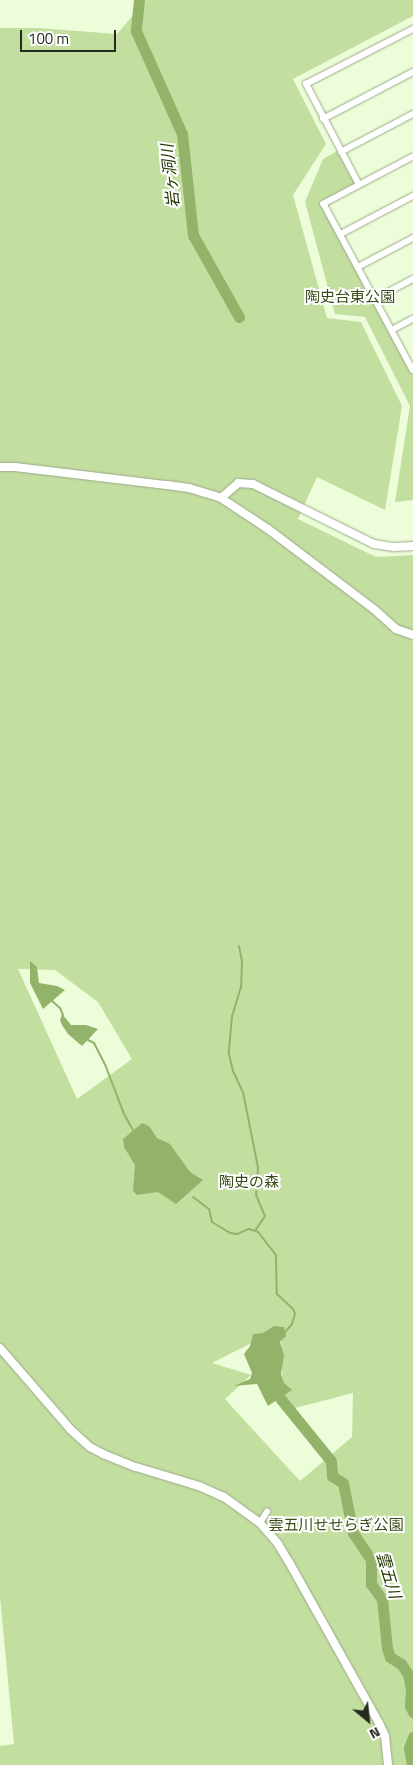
<!DOCTYPE html>
<meta charset="utf-8">
<style>
body{margin:0}
#map{position:relative;width:413px;height:1765px;overflow:hidden;background:#edfdda;font-family:"Titillium Web","Noto Sans JP",sans-serif}
div>[style]{position:absolute}
[style*='--x']{left:calc(var(--x)*1px);top:calc(var(--y)*1px);width:calc(var(--w)*1px);rotate:calc(var(--a)*1deg)}
.green>*{inset:0;background:#c3dfa0}
.water>*{inset:0;background:#94b36a}
.stream>*{height:2px;margin:-1px;padding:0 1px;transform-origin:1px;border-radius:1px;background:#94b36a}
.river>*{height:11px;margin:-5.5px;padding:0 5.5px;transform-origin:5.5px;border-radius:5.5px;background:#94b36a}
.roads{filter:drop-shadow(0 0 1px #9baa88) drop-shadow(0 0 1px #9baa88)}
.minor>*{height:5.5px;margin:-2.75px;padding:0 2.75px;transform-origin:2.75px;border-radius:2.75px;background:#fff}
.tertiary>*{height:8px;margin:-4px;padding:0 4px;transform-origin:4px;border-radius:4px;background:#fff}
span{translate:-50% -50%;white-space:nowrap;text-align:center;line-height:1.15;-webkit-text-stroke:4px #fff;paint-order:stroke}
.park-label{font-size:15px;color:#384b17}
.water-label{font-size:16px;color:#233600;font-style:italic}
.north{position:absolute;left:343px;top:1695px;width:50px;height:50px;-webkit-text-stroke:4px #fff;paint-order:stroke;rotate:152deg;font-size:14px;font-weight:700;line-height:20px;text-align:center;color:#242a1d}
.north::after{content:'';display:block;margin:auto;width:18px;height:22px;background:#242a1d;clip-path:polygon(50% 0,100% 100%,50% 72%,0 100%)}
.scale{position:absolute;left:20px;top:30px;width:96px;height:22px;box-sizing:border-box;border:2px solid #242a1d;border-top:0;padding-left:6px;font-size:15px;line-height:18px;white-space:nowrap;color:#242a1d;-webkit-text-stroke:4px #fff;paint-order:stroke}
</style>
<div id="map">
<div class="green">
<i style="clip-path:polygon(evenodd,146px 0,413px 0,413px 16px,293px 79px,326px 144px,293px 195px,327px 318px,361px 322px,402px 406px,385px 510px,317px 477px,298px 519px,376px 557px,413px 555px,413px 1765px,0 1765px,0 1746px,14px 1744px,0 1597px,0 28px,38px 28px,117px 34px,146px 0,18px 969px,55px 970px,98px 1002px,132px 1059px,77px 1099px,18px 969px,146px 0,281px 1328px,283px 1411px,353px 1393px,352px 1437px,300px 1481px,225px 1399px,251px 1375px,212px 1363px,281px 1328px)"></i>
<i style="clip-path:polygon(337px 151px,355px 184px,321px 203px,413px 373px,413px 500px,395px 502px,410px 406px,365px 317px,335px 314px,305px 202px,323px 159px)"></i>
</div>
<div class="water">
<i style="clip-path:polygon(30px 961px,37px 967px,39px 983px,57px 986px,65px 990px,43px 1009px,30px 983px)"></i>
<i style="clip-path:polygon(62px 1014px,71px 1025px,86px 1025px,98px 1029px,82px 1046px,68px 1034px,62px 1025px,60px 1020px)"></i>
<i style="clip-path:polygon(142px 1123px,149px 1126px,157px 1138px,170px 1144px,190px 1172px,203px 1180px,176px 1204px,158px 1192px,137px 1195px,133px 1191px,135px 1165px,124px 1147px,123px 1139px)"></i>
<i style="clip-path:polygon(274px 1326px,284px 1327px,286px 1336px,280px 1342px,284px 1355px,281px 1374px,284px 1383px,292px 1390px,268px 1406px,257px 1384px,234px 1386px,250px 1379px,252px 1373px,244px 1354px,250px 1346px,253px 1334px,263px 1333px)"></i>
</div>
<div class="stream">
<i style="--x:239;--y:946;--w:16;--a:79"></i>
<i style="--x:242;--y:962;--w:25;--a:92"></i>
<i style="--x:241;--y:987;--w:30;--a:107"></i>
<i style="--x:232;--y:1016;--w:38;--a:95"></i>
<i style="--x:229;--y:1054;--w:17;--a:77"></i>
<i style="--x:233;--y:1071;--w:23;--a:65"></i>
<i style="--x:243;--y:1092;--w:77;--a:78.8"></i>
<i style="--x:258;--y:1168;--w:27;--a:94"></i>
<i style="--x:256;--y:1195;--w:23;--a:67"></i>
<i style="--x:265;--y:1216;--w:18;--a:124"></i>
<i style="--x:51;--y:1000;--w:12;--a:42"></i>
<i style="--x:60;--y:1008;--w:8;--a:67"></i>
<i style="--x:88;--y:1040;--w:7;--a:27"></i>
<i style="--x:94;--y:1043;--w:27;--a:63"></i>
<i style="--x:106;--y:1067;--w:50;--a:69"></i>
<i style="--x:124;--y:1114;--w:18;--a:61"></i>
<i style="--x:193;--y:1197;--w:20;--a:37"></i>
<i style="--x:209;--y:1209;--w:13;--a:77"></i>
<i style="--x:212;--y:1222;--w:21;--a:31"></i>
<i style="--x:230;--y:1233;--w:7;--a:8"></i>
<i style="--x:237;--y:1234;--w:13;--a:-23"></i>
<i style="--x:249;--y:1229;--w:9;--a:18"></i>
<i style="--x:258;--y:1232;--w:29;--a:52"></i>
<i style="--x:276;--y:1255;--w:39;--a:89"></i>
<i style="--x:277;--y:1294;--w:22;--a:43"></i>
<i style="--x:293;--y:1309;--w:5;--a:68"></i>
<i style="--x:295;--y:1314;--w:10;--a:107"></i>
<i style="--x:292;--y:1324;--w:11;--a:131"></i>
</div>
<div class="river">
<i style="--x:139;--y:0;--w:31;--a:96"></i>
<i style="--x:136;--y:31;--w:113;--a:65.9"></i>
<i style="--x:182;--y:134;--w:102;--a:83.8"></i>
<i style="--x:193;--y:235;--w:94;--a:60.7"></i>
<i style="--x:271;--y:1387;--w:95;--a:51"></i>
<i style="--x:331;--y:1461;--w:15;--a:86"></i>
<i style="--x:332;--y:1476;--w:13;--a:32"></i>
<i style="--x:343;--y:1483;--w:51;--a:78.7"></i>
<i style="--x:353;--y:1533;--w:32;--a:56"></i>
<i style="--x:371;--y:1560;--w:24;--a:90"></i>
<i style="--x:371;--y:1584;--w:19;--a:54"></i>
<i style="--x:382;--y:1599;--w:49;--a:84.2"></i>
<i style="--x:387;--y:1648;--w:9;--a:72"></i>
<i style="--x:390;--y:1657;--w:13;--a:32"></i>
<i style="--x:401;--y:1664;--w:12;--a:55"></i>
<i style="--x:408;--y:1674;--w:16;--a:79"></i>
<i style="--x:411;--y:1690;--w:16;--a:94"></i>
<i style="--x:410;--y:1706;--w:7;--a:63"></i>
<i style="--x:412;--y:1765;--w:17;--a:-100"></i>
<i style="--x:409;--y:1748;--w:12;--a:-70"></i>
</div>
<div class="roads">
<div class="minor">
<i style="--x:323;--y:119;--w:102;--a:-27.6"></i>
<i style="--x:341;--y:152;--w:81;--a:-27.8"></i>
<i style="--x:413;--y:157;--w:101;--a:152.2"></i>
<i style="--x:324;--y:204;--w:188;--a:61.8"></i>
<i style="--x:359;--y:185;--w:114;--a:-117.7"></i>
<i style="--x:306;--y:84;--w:120;--a:-27.2"></i>
<i style="--x:341;--y:234;--w:81;--a:-27.8"></i>
<i style="--x:358;--y:267;--w:62;--a:-27.8"></i>
<i style="--x:375;--y:299;--w:43;--a:-27.8"></i>
<i style="--x:392;--y:330;--w:24;--a:-28"></i>
<i style="--x:260;--y:1523;--w:13;--a:-58"></i>
</div>
<div class="tertiary">
<i style="--x:0;--y:467;--w:15;--a:0"></i>
<i style="--x:15;--y:467;--w:153;--a:6.8"></i>
<i style="--x:167;--y:485;--w:22;--a:8"></i>
<i style="--x:189;--y:488;--w:34;--a:17"></i>
<i style="--x:221;--y:498;--w:56;--a:33.4"></i>
<i style="--x:268;--y:529;--w:134;--a:37.1"></i>
<i style="--x:375;--y:610;--w:28;--a:42"></i>
<i style="--x:396;--y:629;--w:18;--a:19"></i>
<i style="--x:221;--y:498;--w:23;--a:-41"></i>
<i style="--x:238;--y:483;--w:15;--a:4"></i>
<i style="--x:253;--y:484;--w:135;--a:26.4"></i>
<i style="--x:374;--y:544;--w:20;--a:9"></i>
<i style="--x:394;--y:547;--w:19;--a:-3"></i>
<i style="--x:0;--y:1348;--w:108;--a:49.1"></i>
<i style="--x:71;--y:1430;--w:25;--a:42"></i>
<i style="--x:90;--y:1447;--w:15;--a:28"></i>
<i style="--x:103;--y:1454;--w:35;--a:22"></i>
<i style="--x:136;--y:1467;--w:66;--a:16.8"></i>
<i style="--x:199;--y:1486;--w:27;--a:24"></i>
<i style="--x:224;--y:1497;--w:44;--a:35.8"></i>
<i style="--x:260;--y:1523;--w:28;--a:49"></i>
<i style="--x:278;--y:1544;--w:21;--a:59"></i>
<i style="--x:289;--y:1562;--w:184;--a:60.8"></i>
<i style="--x:379;--y:1723;--w:14;--a:65"></i>
<i style="--x:385;--y:1736;--w:29;--a:84"></i>
</div>
</div>
<div class="park-label">
<span style="left:350px;top:297px">陶史台東公園</span>
<span style="left:249px;top:1182px">陶史の森</span>
<span style="left:336px;top:1525px">雲五川せせらぎ公園</span>
</div>
<div class="water-label">
<span style="left:170px;top:176px;rotate:-96deg">岩ヶ洞川</span>
<span style="left:389px;top:1575px;rotate:73deg">雲五川</span>
</div>
<div class="north">N</div>
<div class="scale">100 m</div>
</div>
